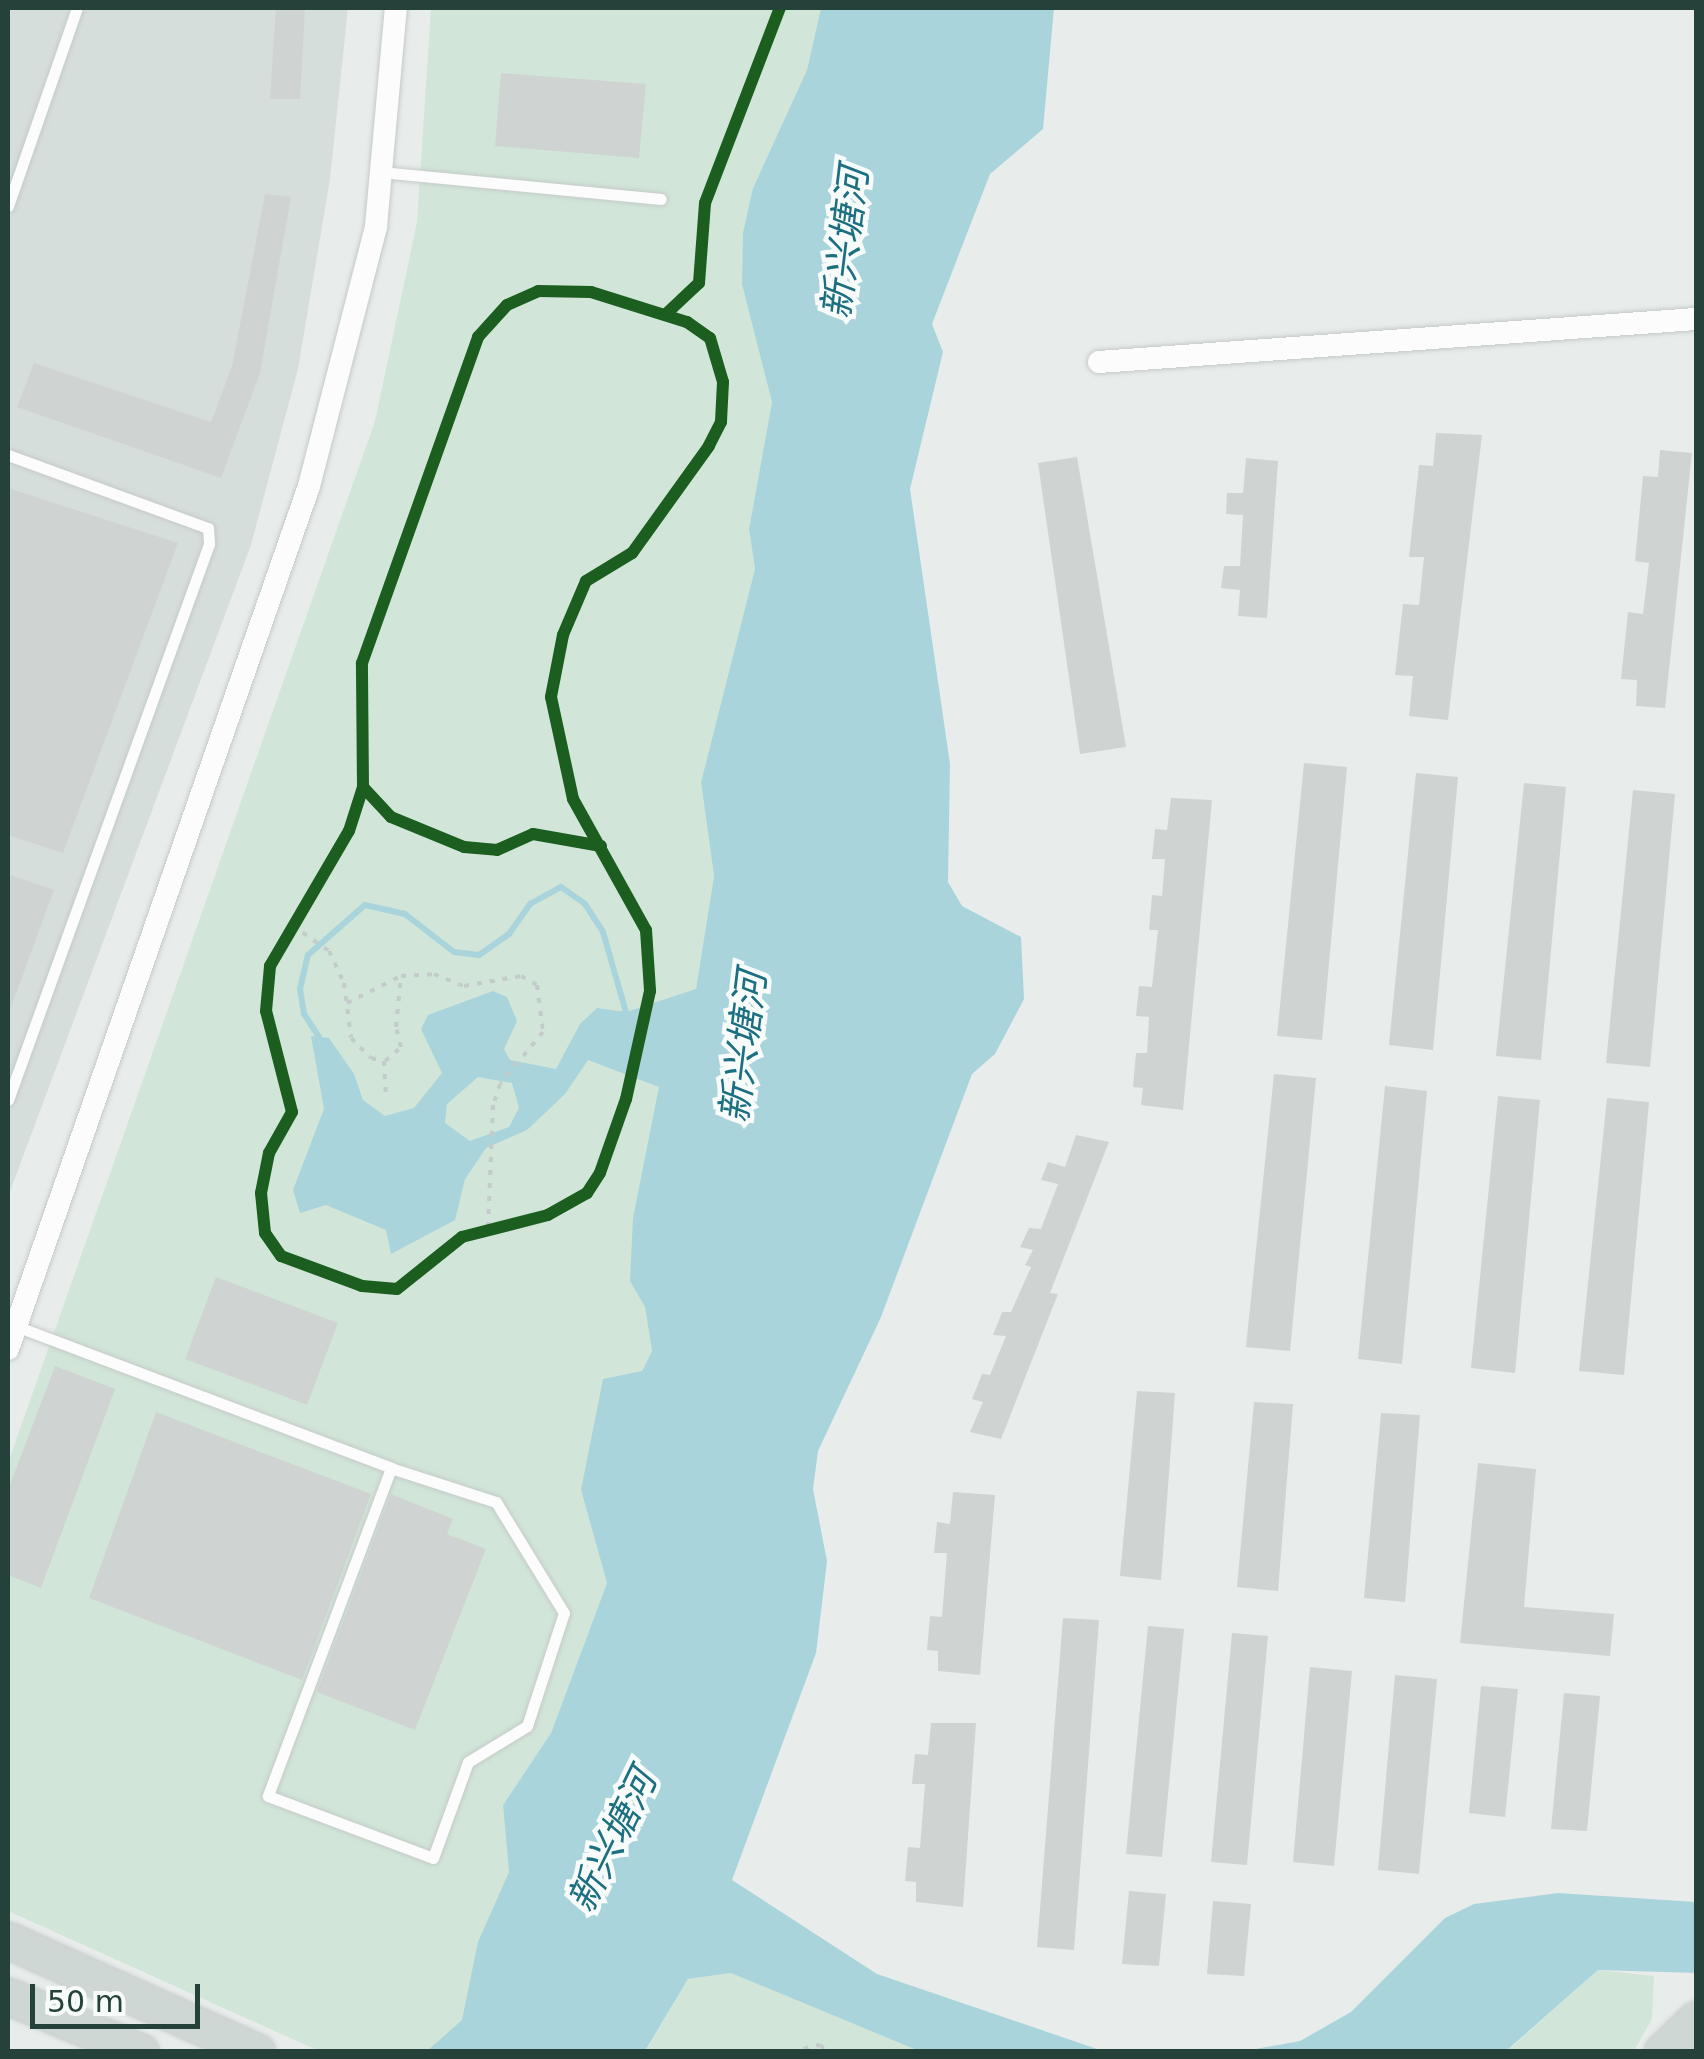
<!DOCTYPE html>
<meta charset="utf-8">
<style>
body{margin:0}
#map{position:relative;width:1704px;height:2059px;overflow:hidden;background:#e8edeb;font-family:"DejaVu Sans","Noto Sans SC",sans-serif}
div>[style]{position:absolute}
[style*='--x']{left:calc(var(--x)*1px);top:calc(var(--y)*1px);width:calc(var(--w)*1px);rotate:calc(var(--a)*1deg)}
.built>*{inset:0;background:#d6dedb}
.green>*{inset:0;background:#d1e6d8}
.water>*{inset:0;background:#a9d4db}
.stream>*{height:6px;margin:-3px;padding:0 3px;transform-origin:3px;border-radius:3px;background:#a9d4db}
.building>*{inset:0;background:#cfd4d2}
.path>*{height:4px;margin-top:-2px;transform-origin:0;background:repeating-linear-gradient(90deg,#c3ccca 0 5px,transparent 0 13px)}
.roads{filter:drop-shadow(0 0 2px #c5cac8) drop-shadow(0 0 2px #c5cac8)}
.service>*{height:11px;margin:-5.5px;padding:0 5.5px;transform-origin:5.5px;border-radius:5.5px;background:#fcfcfc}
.minor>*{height:22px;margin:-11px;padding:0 11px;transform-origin:11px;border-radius:11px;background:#fcfcfc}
.primary>*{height:35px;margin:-17.5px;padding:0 17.5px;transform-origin:17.5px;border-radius:17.5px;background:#cfd7d5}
.cycleway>*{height:12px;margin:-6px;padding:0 6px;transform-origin:6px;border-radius:6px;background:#1b5e20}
span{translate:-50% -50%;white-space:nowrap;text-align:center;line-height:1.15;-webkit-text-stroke:9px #f7fbf9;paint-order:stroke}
.water-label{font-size:38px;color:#1c6f80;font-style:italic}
.frame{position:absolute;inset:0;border:10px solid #24423a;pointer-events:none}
.scale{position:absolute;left:30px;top:1984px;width:170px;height:45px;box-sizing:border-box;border:5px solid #24423a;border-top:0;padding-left:12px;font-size:30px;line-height:35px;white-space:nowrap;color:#24423a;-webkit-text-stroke:8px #f7fbf9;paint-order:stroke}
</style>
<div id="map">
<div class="built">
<i style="clip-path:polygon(8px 8px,348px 8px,330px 179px,298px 369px,251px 545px,8px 1197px)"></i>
</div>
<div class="green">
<i style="clip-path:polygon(431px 8px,821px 8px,807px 70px,753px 188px,761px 353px,772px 402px,749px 529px,755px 569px,701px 782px,714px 876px,645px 1307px,652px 1351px,581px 1490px,607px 1583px,551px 1733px,503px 1805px,509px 1872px,462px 2020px,429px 2051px,319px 2051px,8px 1911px,8px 1463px,375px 421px,417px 222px)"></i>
<i style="clip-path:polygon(1598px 1970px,1654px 1976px,1652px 2019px,1634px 2051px,1506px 2052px)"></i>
<i style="clip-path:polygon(732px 1973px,919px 2051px,645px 2052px,688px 1979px)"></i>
</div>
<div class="water">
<i style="clip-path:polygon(evenodd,821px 8px,1054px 8px,1043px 129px,990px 174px,932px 324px,943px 352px,910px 489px,950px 764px,948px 882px,962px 906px,1021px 937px,1024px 999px,995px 1054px,972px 1074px,881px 1317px,818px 1451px,813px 1489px,827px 1561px,816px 1653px,732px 1880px,877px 1974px,1103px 2051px,919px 2051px,731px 1973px,688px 1979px,645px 2051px,427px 2051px,462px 2020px,478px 1942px,509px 1872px,503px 1805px,551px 1733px,607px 1583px,581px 1490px,603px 1379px,642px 1371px,652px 1351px,645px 1307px,630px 1281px,633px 1218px,659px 1087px,588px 1060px,565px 1094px,527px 1130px,486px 1148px,465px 1179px,455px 1220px,391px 1254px,386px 1230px,326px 1205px,300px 1213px,293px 1190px,324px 1109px,311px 1036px,329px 1038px,354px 1074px,363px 1100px,385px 1116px,414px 1108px,442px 1073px,421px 1029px,428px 1015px,493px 991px,507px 997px,517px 1021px,504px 1049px,510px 1060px,556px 1069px,580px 1024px,597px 1008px,626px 1012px,696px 989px,714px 876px,701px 782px,755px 569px,749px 529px,772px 402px,742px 284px,743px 233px,753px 188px,807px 70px,821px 8px,478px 1077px,512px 1083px,519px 1108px,509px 1127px,470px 1141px,445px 1123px,447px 1104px,478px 1077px)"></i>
<i style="clip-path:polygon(1558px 1893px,1696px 1902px,1696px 1973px,1598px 1970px,1506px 2051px,1245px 2051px,1300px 2041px,1351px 2012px,1445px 1918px,1474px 1904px)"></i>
</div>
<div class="stream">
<i style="--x:319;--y:1037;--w:27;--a:-123"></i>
<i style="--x:304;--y:1014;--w:25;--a:-99"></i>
<i style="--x:300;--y:989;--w:35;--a:-77"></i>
<i style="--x:308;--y:955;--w:76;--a:-41.3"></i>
<i style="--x:365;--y:905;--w:41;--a:12.7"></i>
<i style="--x:405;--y:914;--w:62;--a:37.8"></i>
<i style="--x:454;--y:952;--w:25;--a:7"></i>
<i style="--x:479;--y:955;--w:37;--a:-35"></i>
<i style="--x:509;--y:934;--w:37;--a:-55"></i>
<i style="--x:530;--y:904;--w:35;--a:-29"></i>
<i style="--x:561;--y:887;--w:29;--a:35"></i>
<i style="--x:585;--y:904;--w:33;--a:57"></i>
<i style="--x:603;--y:932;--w:83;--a:74"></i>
</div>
<div class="building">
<i style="clip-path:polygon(276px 8px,305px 8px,300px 99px,270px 99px)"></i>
<i style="clip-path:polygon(501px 73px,646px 84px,639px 158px,495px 146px)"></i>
<i style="clip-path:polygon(265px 194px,291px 197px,260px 373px,221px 478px,17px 407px,34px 363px,211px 422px,232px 366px)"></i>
<i style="clip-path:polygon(1436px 433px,1482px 435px,1448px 720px,1409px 716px,1413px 676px,1395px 675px,1403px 604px,1419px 605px,1424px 557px,1409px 557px,1419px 465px,1433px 466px)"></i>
<i style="clip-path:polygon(1660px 450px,1692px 453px,1665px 708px,1636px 706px,1637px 680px,1621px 679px,1628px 612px,1643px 614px,1649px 563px,1635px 561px,1643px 476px,1658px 477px)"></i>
<i style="clip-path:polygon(1077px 457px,1126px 747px,1080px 754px,1038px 463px)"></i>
<i style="clip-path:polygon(1246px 458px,1278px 461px,1267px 618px,1238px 616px,1240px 590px,1221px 588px,1224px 566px,1240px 566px,1243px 515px,1226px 514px,1227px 493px,1243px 493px)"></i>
<i style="clip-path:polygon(8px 488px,178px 543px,63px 853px,8px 835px)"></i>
<i style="clip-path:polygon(1304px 763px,1347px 767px,1322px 1040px,1277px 1036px)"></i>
<i style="clip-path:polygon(1416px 773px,1458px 777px,1433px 1050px,1389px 1045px)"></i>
<i style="clip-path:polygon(1524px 783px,1566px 787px,1541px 1060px,1496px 1056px)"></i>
<i style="clip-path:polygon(1633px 790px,1675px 794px,1650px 1067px,1606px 1063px)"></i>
<i style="clip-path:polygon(1171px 798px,1212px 800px,1183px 1110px,1141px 1105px,1143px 1088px,1133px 1087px,1136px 1053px,1147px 1053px,1149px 1017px,1136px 1016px,1139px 986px,1152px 987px,1158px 930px,1149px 930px,1152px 895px,1162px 896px,1165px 859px,1152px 859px,1155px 829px,1167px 830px)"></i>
<i style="clip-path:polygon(8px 874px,54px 890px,10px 1010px,8px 1009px)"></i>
<i style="clip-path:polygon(1274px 1074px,1316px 1078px,1290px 1351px,1246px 1347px)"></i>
<i style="clip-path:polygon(1385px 1086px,1427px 1091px,1402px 1364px,1358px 1359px)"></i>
<i style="clip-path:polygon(1498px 1096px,1540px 1100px,1515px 1373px,1471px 1368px)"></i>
<i style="clip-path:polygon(1607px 1098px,1649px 1102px,1624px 1375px,1579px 1371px)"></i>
<i style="clip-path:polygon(1076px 1135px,1109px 1142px,1050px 1293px,1058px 1294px,1001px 1439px,970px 1432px,983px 1402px,972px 1399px,982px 1374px,990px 1375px,1006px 1336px,993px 1335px,1002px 1312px,1011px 1312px,1031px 1267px,1025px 1265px,1033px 1250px,1020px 1247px,1029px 1228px,1041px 1229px,1058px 1184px,1041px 1180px,1048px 1162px,1065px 1167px)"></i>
<i style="clip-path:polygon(216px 1277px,338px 1323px,307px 1405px,185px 1359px)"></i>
<i style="clip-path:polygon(55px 1366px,115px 1389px,41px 1588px,8px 1575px,8px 1490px)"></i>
<i style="clip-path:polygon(1137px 1391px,1175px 1393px,1161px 1580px,1120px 1576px)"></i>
<i style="clip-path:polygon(1254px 1402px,1293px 1404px,1278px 1591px,1237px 1587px)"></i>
<i style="clip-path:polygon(156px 1412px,371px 1494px,302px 1680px,89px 1598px)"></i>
<i style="clip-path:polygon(1381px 1413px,1420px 1415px,1405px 1602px,1364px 1598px)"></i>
<i style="clip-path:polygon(1478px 1463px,1536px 1469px,1524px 1607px,1614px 1614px,1610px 1656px,1460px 1643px)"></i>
<i style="clip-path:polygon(953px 1492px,995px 1495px,980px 1675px,938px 1671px,938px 1651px,927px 1650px,930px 1616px,942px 1617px,947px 1553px,934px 1553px,937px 1522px,950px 1524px)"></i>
<i style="clip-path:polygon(391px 1494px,453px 1519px,447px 1534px,486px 1549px,415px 1730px,317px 1692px)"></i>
<i style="clip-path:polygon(1063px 1618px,1099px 1620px,1074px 1950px,1037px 1947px)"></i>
<i style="clip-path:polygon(1148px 1626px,1184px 1629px,1162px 1857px,1126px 1854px)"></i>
<i style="clip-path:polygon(1232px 1633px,1268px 1636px,1247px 1865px,1211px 1862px)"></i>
<i style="clip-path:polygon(1310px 1667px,1352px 1671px,1334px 1866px,1293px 1862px)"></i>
<i style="clip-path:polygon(1395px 1675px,1437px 1679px,1419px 1874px,1378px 1870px)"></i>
<i style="clip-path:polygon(1481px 1686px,1518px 1689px,1505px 1817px,1469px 1813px)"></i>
<i style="clip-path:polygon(1564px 1693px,1600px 1696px,1587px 1831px,1551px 1829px)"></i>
<i style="clip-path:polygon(931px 1723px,976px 1723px,963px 1907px,916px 1902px,916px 1882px,905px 1881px,908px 1847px,920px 1848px,925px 1784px,912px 1784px,915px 1754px,928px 1755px)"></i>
<i style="clip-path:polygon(1129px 1891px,1166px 1894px,1159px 1966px,1122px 1964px)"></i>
<i style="clip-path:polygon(1213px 1901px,1251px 1904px,1244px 1976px,1207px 1974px)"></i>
</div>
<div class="path">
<i style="--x:292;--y:925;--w:45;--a:35.1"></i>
<i style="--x:329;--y:951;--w:35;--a:65"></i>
<i style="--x:344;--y:983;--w:55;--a:82.7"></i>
<i style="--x:351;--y:1038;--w:28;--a:45"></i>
<i style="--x:371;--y:1058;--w:13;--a:13"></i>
<i style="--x:384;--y:1061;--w:37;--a:87"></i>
<i style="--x:347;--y:1003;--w:60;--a:-26.6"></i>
<i style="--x:401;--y:976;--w:33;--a:-3"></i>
<i style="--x:434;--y:974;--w:32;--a:22"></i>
<i style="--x:464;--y:986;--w:58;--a:-10"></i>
<i style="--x:521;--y:976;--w:18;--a:29"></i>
<i style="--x:537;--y:985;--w:47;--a:82.7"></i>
<i style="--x:543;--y:1032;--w:67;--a:129.6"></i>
<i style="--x:500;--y:1084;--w:22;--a:108"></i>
<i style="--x:493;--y:1105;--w:124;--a:92.3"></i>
<i style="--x:385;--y:1061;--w:21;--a:-41"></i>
<i style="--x:401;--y:1047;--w:21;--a:-104"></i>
<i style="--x:396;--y:1027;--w:51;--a:-84.4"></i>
<i style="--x:791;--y:2052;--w:30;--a:-14"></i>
<i style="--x:820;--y:2045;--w:11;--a:41"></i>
</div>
<div class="roads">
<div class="service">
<i style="--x:381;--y:172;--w:281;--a:5.5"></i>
<i style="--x:8;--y:206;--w:210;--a:-70.8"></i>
<i style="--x:8;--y:455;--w:213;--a:20.1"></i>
<i style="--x:208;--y:528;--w:16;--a:86"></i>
<i style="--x:209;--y:544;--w:591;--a:109.88"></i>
<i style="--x:16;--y:1326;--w:401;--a:20.7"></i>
<i style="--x:391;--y:1468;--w:350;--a:110.6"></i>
<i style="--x:268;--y:1796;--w:176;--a:20.6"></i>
<i style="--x:433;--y:1858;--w:102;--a:-70"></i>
<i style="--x:468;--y:1762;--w:69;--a:-31.4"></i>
<i style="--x:527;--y:1726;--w:119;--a:-71.9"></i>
<i style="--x:564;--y:1613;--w:130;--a:-121.5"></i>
<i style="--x:496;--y:1502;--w:110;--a:-162.1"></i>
</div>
<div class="minor">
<i style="--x:1099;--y:362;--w:599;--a:-4.12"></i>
<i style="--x:8;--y:1349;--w:914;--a:-70.77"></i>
<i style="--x:309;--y:486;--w:268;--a:-75.5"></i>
<i style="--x:376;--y:226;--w:219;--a:-84.8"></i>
</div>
<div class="primary">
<i style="--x:8;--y:1940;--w:273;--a:24.2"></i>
<i style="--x:8;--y:1996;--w:144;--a:22.8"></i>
<i style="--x:1662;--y:2052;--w:47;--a:-44.1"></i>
</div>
</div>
<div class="cycleway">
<i style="--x:538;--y:291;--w:53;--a:1.1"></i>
<i style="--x:591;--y:292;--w:101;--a:17.4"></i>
<i style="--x:687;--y:322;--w:28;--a:35"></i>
<i style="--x:710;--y:338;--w:46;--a:73.5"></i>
<i style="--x:723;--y:382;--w:40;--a:92.9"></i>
<i style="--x:721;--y:422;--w:27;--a:117"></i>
<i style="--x:709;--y:446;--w:132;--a:125.7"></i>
<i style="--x:632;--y:553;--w:54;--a:148.7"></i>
<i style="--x:586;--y:581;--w:59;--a:113.1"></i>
<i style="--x:563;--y:635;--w:63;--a:101"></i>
<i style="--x:551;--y:697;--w:104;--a:77.8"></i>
<i style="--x:573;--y:799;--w:150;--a:60.9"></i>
<i style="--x:646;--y:930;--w:61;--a:86.2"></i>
<i style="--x:650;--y:991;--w:111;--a:102.5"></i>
<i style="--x:626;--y:1099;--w:78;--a:109.4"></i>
<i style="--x:600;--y:1173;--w:24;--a:123"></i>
<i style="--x:587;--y:1193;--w:45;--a:150.6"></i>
<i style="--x:548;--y:1215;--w:89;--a:165.7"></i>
<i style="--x:462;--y:1237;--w:83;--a:141.3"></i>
<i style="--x:397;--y:1289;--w:35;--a:-175"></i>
<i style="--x:362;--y:1286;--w:86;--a:-159.7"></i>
<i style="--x:281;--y:1256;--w:28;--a:-125"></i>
<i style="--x:265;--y:1233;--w:40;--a:-95.7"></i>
<i style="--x:261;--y:1193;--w:41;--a:-78.7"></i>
<i style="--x:269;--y:1153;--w:47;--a:-60.7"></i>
<i style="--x:292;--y:1112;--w:104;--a:-104.4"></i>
<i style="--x:266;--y:1011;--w:45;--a:-84.9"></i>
<i style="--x:270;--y:966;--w:156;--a:-59.7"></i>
<i style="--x:349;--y:831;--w:46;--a:-72.3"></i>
<i style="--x:363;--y:787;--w:124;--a:-90.5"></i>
<i style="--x:362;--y:663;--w:346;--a:-70.4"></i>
<i style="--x:478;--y:337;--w:43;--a:-47.8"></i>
<i style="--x:507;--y:305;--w:34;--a:-24"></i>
<i style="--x:666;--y:314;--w:45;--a:-43.2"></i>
<i style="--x:699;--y:283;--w:80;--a:-85.7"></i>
<i style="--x:705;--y:203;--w:209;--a:-69"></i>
<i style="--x:363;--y:787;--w:41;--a:47"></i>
<i style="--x:391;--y:817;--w:79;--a:22.3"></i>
<i style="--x:464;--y:847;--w:33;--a:5"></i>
<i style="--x:497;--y:850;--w:39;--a:-24"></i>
<i style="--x:533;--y:834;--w:69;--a:10"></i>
</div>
<div class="water-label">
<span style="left:846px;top:243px;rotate:-83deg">新兴塘河</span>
<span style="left:744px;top:1047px;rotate:-83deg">新兴塘河</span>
<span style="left:613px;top:1841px;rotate:-64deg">新兴塘河</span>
</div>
<div class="frame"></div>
<div class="scale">50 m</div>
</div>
